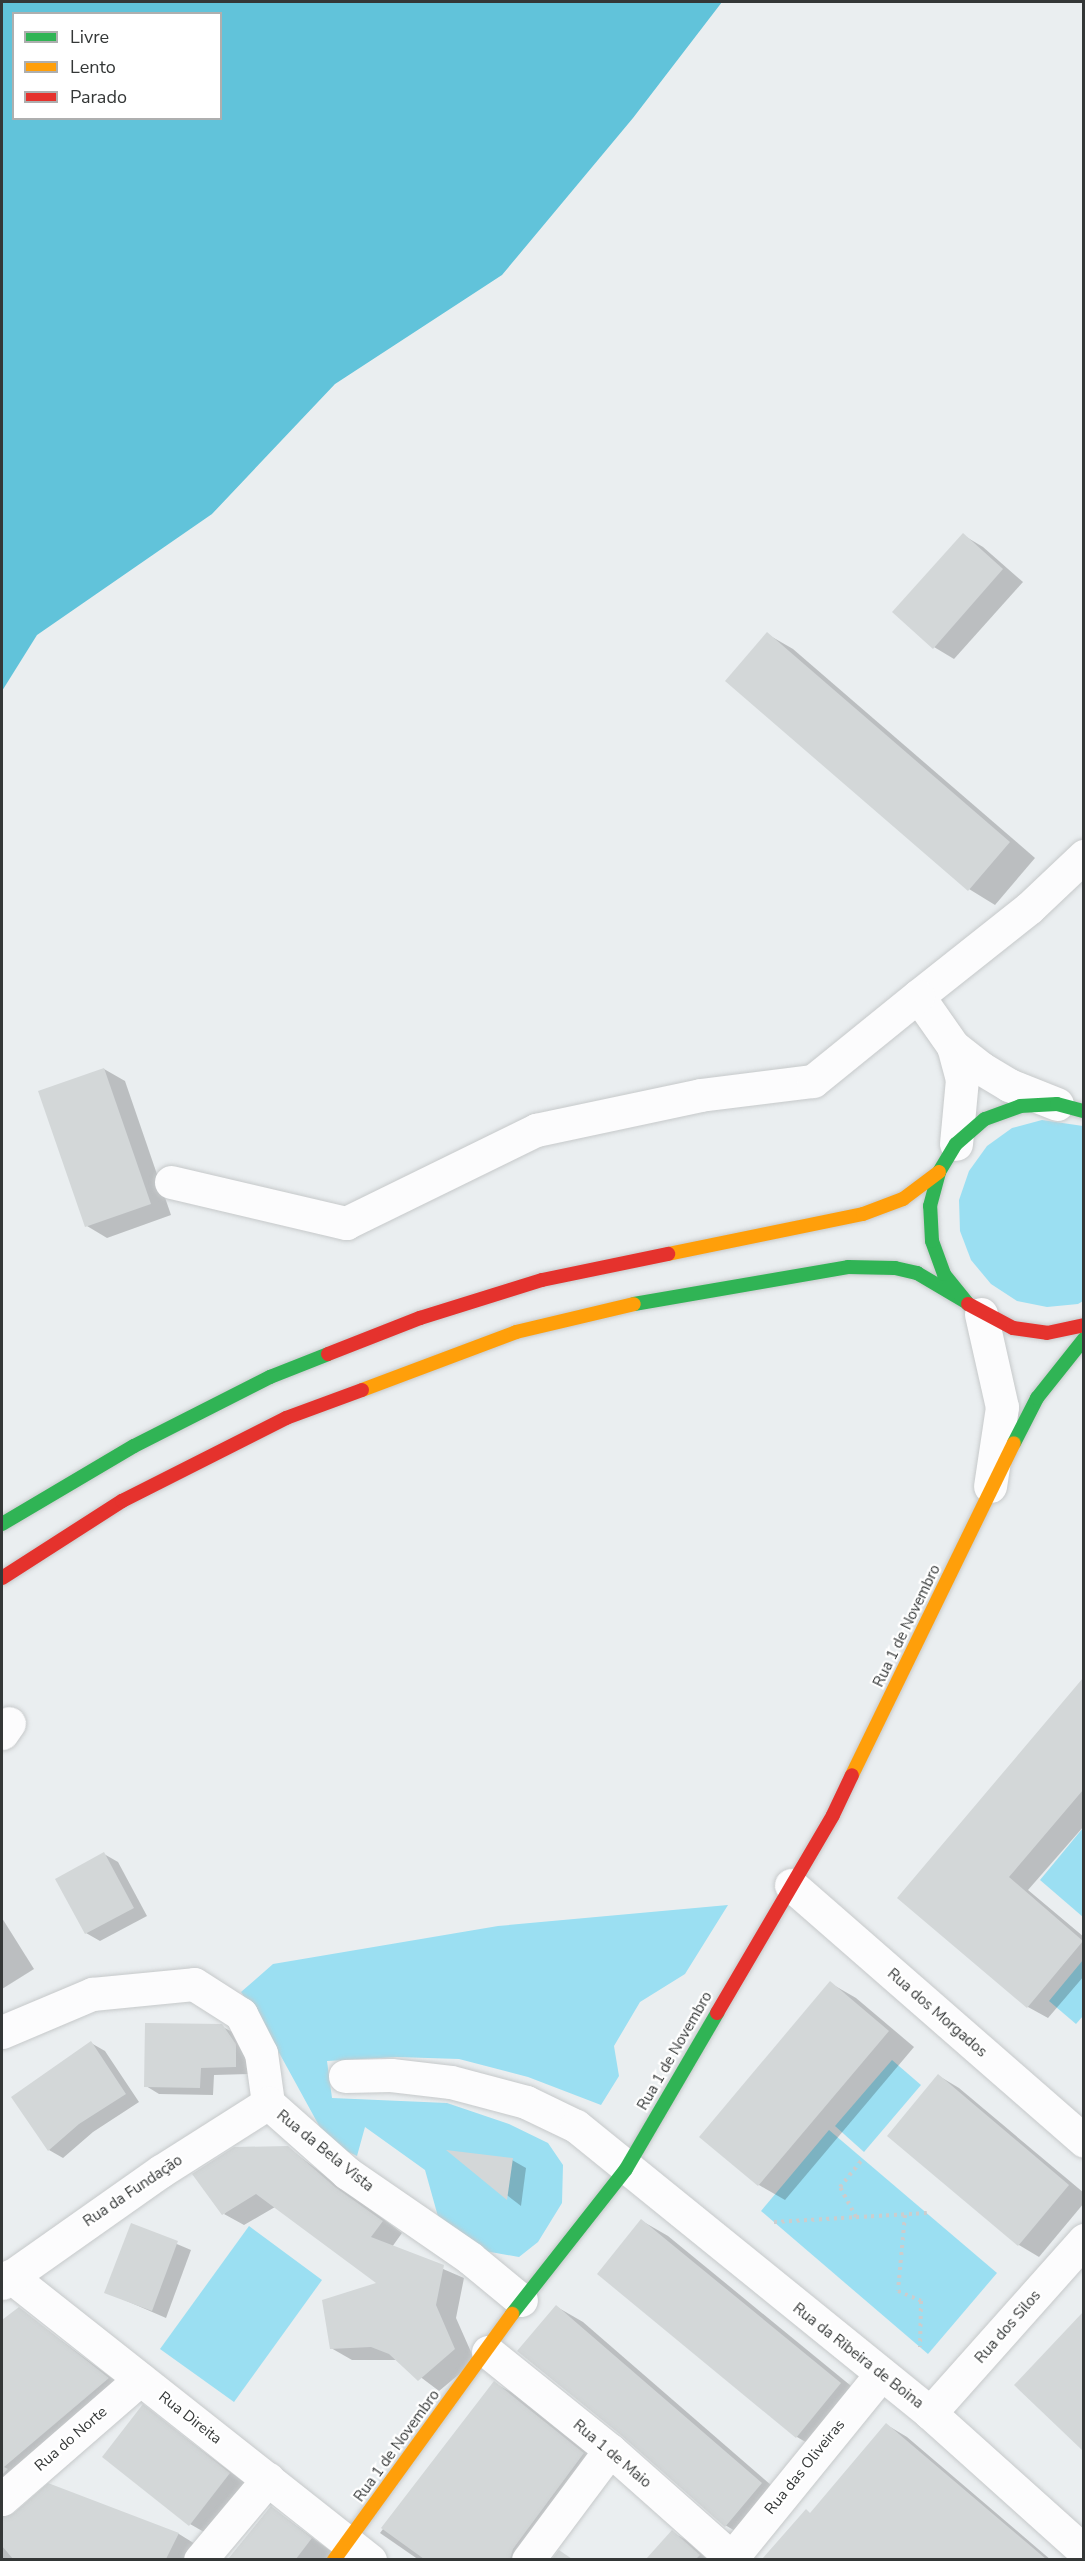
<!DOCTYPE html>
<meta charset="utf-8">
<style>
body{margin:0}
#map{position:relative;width:1085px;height:2561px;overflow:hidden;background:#eaeef0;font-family:"Nunito Sans",sans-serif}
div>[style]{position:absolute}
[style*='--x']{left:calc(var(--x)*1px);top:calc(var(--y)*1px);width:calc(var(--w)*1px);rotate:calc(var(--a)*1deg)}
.green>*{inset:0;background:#9bdff2}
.water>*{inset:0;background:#61c3da}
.shadow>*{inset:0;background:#0003}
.building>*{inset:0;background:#d3d7d8}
.path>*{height:4px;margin-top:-2px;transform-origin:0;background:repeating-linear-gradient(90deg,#cbcdce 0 3px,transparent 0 7.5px)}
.roads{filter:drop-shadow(0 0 2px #c6c9ca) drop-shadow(0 0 2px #c6c9ca)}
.street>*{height:33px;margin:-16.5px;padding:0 16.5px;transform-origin:16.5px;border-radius:16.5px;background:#fcfcfd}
.fast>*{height:14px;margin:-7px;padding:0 7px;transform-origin:7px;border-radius:7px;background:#30b455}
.slow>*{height:14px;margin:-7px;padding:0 7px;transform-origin:7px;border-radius:7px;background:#ff9f0a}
.jam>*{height:14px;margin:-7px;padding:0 7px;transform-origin:7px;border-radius:7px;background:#e5322d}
span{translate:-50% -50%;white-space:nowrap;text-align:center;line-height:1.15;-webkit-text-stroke:4.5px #fff;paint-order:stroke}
.street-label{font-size:15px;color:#343737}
.frame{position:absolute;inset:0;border:3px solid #343737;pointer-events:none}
.legend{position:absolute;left:12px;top:12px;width:210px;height:108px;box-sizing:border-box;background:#fff;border:2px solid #aeafaf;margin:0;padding:8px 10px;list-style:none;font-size:18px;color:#343737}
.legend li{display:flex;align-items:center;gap:12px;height:30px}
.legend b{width:30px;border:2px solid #aeafaf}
</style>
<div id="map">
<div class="green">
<i style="clip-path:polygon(1042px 1120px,1083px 1126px,1083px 1301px,1078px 1304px,1047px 1307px,1017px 1301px,991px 1284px,971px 1260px,960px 1231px,959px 1200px,969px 1171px,987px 1146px,1012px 1128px)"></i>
<i style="clip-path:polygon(1083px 1828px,1083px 1917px,1040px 1880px)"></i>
<i style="clip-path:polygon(728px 1905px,685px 1974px,640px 2002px,614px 2046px,619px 2076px,601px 2105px,528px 2077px,459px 2059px,397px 2057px,327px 2061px,332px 2098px,447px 2103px,509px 2124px,548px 2143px,563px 2165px,562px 2203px,538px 2242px,519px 2257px,479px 2250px,439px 2220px,425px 2170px,365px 2127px,357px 2156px,328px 2142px,271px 2038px,241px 1992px,273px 1964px,498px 1926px)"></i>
<i style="clip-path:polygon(1083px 1960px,1083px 2016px,1076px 2024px,1049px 2001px)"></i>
<i style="clip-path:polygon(892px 2060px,921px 2085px,864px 2152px,835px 2126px)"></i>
<i style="clip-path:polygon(829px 2130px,997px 2273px,928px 2354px,761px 2211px)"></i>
<i style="clip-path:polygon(249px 2226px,322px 2280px,234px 2402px,160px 2349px)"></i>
</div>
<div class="water">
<i style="clip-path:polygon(evenodd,2px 2px,722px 2px,633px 118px,502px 275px,335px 384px,212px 514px,37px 635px,2px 691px,2px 2px,14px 14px,220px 14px,220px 118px,14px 118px,14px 14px)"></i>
</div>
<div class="shadow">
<i style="clip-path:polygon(963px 535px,983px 547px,1023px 582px,954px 659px,934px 647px)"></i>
<i style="clip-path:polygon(767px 634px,793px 649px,1035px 858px,995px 905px,969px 889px)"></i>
<i style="clip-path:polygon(104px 1069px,125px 1081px,171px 1215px,107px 1238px,87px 1226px)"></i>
<i style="clip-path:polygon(1084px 1680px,1084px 1826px,1028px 1890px,1084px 1937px,1084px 1976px,1048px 2018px,1028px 2007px,899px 1897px)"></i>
<i style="clip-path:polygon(104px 1854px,118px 1862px,147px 1916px,100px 1941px,86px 1933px)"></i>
<i style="clip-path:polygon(2px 1918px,34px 1969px,2px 1989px)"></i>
<i style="clip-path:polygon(830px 1983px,856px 1998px,914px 2047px,785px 2200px,759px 2185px,701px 2136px)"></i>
<i style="clip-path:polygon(221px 2026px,236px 2034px,249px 2054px,249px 2074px,214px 2075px,213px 2095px,159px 2094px,146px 2086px)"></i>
<i style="clip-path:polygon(91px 2043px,105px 2051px,139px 2102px,93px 2132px,63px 2158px,49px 2150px,13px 2098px)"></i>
<i style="clip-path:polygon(939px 2076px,959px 2088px,1084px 2193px,1084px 2203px,1039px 2257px,1019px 2245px)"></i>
<i style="clip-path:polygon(287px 2147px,402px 2233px,392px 2247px,464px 2278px,456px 2318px,475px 2361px,439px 2391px,398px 2360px,352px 2360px,331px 2348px,379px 2283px,275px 2207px,244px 2225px,224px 2214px)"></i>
<i style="clip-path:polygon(451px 2152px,512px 2160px,526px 2168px,521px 2206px)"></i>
<i style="clip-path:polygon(642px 2221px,668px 2236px,867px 2399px,823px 2452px,797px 2437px)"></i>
<i style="clip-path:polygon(132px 2225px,191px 2250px,166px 2318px,106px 2292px)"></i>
<i style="clip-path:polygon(557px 2307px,583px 2322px,787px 2499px,752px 2541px,725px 2525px,623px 2435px)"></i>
<i style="clip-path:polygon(19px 2309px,129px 2391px,6px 2505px,8px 2518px,49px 2485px,179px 2534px,200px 2547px,194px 2560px,2px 2560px,2px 2322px)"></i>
<i style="clip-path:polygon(1084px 2315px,1084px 2446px,1016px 2385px)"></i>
<i style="clip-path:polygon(494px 2383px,515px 2394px,604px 2466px,535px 2560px,419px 2560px,380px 2533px)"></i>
<i style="clip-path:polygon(143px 2406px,249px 2486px,211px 2536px,190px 2524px)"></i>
<i style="clip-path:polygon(887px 2425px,907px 2437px,1051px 2560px,764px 2560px,806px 2511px,811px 2514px)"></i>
<i style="clip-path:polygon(272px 2508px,336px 2555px,334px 2560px,231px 2560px)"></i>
<i style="clip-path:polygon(672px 2532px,686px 2540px,708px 2560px,663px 2560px,654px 2552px)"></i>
</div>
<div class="building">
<i style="clip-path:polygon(963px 533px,1003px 569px,933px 649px,892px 612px)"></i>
<i style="clip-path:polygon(767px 632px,1010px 842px,968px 891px,725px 681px)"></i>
<i style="clip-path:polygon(104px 1068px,151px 1204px,85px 1227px,38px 1091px)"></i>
<i style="clip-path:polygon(1083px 1678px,1083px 1790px,1009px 1877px,1083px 1941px,1027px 2008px,897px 1898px)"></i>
<i style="clip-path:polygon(104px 1852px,134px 1908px,85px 1934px,55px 1879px)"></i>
<i style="clip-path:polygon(830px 1981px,889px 2031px,758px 2186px,699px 2137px)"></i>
<i style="clip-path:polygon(145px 2023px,222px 2024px,236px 2044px,236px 2067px,201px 2068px,200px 2088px,144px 2087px)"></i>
<i style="clip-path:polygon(91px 2041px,126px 2094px,79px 2124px,48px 2151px,11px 2097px)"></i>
<i style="clip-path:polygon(938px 2074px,1069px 2185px,1018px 2246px,887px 2136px)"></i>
<i style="clip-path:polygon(288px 2146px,335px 2187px,383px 2221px,371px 2237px,444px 2265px,436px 2305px,455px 2349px,418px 2381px,389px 2354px,371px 2347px,330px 2349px,322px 2300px,376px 2283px,256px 2194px,222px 2215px,192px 2174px,234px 2147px)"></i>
<i style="clip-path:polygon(446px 2150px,513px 2158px,507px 2200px)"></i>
<i style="clip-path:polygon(641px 2219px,841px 2383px,796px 2438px,597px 2274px)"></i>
<i style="clip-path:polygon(131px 2223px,178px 2241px,152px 2311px,104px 2293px)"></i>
<i style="clip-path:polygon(556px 2305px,762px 2483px,725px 2527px,622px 2436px,517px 2351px)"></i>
<i style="clip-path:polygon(19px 2307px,109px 2378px,4px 2467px,8px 2469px,2px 2475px,2px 2320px)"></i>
<i style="clip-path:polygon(1083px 2312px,1083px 2451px,1014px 2385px)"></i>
<i style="clip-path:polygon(494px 2381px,584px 2453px,513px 2549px,510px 2559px,424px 2559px,381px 2528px)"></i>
<i style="clip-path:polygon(143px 2404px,230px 2473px,189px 2526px,102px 2457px)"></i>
<i style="clip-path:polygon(886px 2423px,1046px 2559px,762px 2559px,806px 2509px,810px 2513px)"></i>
<i style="clip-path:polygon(48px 2483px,179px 2533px,166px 2559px,13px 2559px,2px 2546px,2px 2517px,14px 2513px)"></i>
<i style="clip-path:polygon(271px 2506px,312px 2538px,296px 2559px,228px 2559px)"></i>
<i style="clip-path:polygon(672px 2530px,700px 2555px,696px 2559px,646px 2559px)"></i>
<i style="clip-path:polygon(559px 2550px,572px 2559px,552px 2559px)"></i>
</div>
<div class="path">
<i style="--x:905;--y:2215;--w:76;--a:95.3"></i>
<i style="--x:898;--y:2291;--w:25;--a:23"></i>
<i style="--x:921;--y:2301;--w:46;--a:91.2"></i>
<i style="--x:856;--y:2217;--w:34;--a:-118"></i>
<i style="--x:840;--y:2187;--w:36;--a:-51"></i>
<i style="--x:774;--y:2222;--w:153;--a:-3.4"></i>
</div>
<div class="roads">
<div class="street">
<i style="--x:953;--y:1046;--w:34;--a:75"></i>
<i style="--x:962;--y:1079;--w:65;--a:95.3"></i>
<i style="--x:1057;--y:1104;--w:52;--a:-158.4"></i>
<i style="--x:1009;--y:1085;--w:33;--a:-149"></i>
<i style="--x:981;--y:1068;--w:36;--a:-142"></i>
<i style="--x:953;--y:1046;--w:61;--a:-125"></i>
<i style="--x:918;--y:996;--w:142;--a:-38.4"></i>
<i style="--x:1029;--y:908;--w:76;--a:-43.4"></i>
<i style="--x:171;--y:1182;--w:180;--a:13.2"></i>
<i style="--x:346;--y:1223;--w:212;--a:-26.1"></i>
<i style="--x:536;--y:1130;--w:168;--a:-12"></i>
<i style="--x:700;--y:1095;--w:114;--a:-7.1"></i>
<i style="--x:813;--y:1081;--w:135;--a:-39"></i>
<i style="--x:981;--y:1314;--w:95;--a:77.3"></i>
<i style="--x:1002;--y:1407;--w:80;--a:98.6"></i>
<i style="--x:2;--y:1733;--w:12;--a:-55"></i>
<i style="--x:791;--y:1885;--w:389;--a:41.1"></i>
<i style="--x:2;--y:2032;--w:98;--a:-22.9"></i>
<i style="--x:92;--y:1994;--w:102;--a:-5.6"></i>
<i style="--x:194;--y:1984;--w:56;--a:32.6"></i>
<i style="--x:241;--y:2014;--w:44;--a:62.9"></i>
<i style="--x:261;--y:2053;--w:50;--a:82"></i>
<i style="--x:268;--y:2103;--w:106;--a:41.5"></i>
<i style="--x:347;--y:2173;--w:150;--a:34.6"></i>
<i style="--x:470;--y:2258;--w:66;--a:39.5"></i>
<i style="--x:345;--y:2076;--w:46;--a:-1.2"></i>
<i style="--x:391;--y:2075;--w:60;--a:6.7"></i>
<i style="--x:451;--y:2082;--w:78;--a:14.9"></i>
<i style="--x:526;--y:2102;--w:55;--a:25.6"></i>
<i style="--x:576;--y:2126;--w:456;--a:39"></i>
<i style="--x:930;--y:2413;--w:207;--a:41.9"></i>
<i style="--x:10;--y:2276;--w:459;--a:38.3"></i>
<i style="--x:2;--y:2283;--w:194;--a:-35.2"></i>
<i style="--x:161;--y:2171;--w:127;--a:-32.4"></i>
<i style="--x:488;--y:2352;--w:156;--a:38.8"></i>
<i style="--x:610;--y:2450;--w:166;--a:41.6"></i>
<i style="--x:930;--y:2413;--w:232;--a:-48.3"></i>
<i style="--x:2;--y:2499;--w:183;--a:-41"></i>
<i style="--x:200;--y:2560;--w:106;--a:-50"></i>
<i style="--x:528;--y:2560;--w:137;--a:-53.3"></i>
<i style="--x:730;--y:2560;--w:240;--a:-50.9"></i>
</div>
<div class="fast">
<i style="--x:634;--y:1304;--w:217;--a:-9.8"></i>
<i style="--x:848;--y:1267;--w:47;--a:1.2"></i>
<i style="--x:895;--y:1268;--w:23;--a:13"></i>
<i style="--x:917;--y:1273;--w:57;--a:30.6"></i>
<i style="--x:968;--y:1304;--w:38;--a:-129"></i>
<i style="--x:944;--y:1274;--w:35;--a:-110"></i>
<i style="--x:932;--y:1241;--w:35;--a:-93"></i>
<i style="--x:930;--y:1206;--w:35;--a:-75"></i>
<i style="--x:939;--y:1172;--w:33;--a:-59"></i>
<i style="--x:956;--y:1144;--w:38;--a:-41"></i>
<i style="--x:985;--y:1119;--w:37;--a:-20"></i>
<i style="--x:1020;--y:1106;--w:37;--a:-3"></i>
<i style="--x:1057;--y:1104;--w:28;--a:15"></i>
<i style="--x:1014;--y:1443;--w:51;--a:-62.9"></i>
<i style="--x:1037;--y:1398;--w:75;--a:-51.5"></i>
<i style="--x:2;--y:1524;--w:153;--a:-30.6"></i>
<i style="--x:134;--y:1446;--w:153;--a:-26.9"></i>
<i style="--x:270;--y:1377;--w:62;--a:-21.6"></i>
<i style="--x:512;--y:2314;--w:184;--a:-51.8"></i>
<i style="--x:626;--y:2169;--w:181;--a:-59.7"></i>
</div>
<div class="slow">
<i style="--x:668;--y:1254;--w:199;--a:-11.6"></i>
<i style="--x:863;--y:1214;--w:43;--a:-20.6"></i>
<i style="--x:903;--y:1199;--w:45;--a:-36.9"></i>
<i style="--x:362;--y:1390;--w:165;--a:-20.6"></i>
<i style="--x:516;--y:1332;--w:121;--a:-13.3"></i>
<i style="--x:852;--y:1775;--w:369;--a:-64"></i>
<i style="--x:334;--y:2560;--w:304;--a:-54.1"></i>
</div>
<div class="jam">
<i style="--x:968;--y:1304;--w:51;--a:28.1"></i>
<i style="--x:1013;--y:1328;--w:34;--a:8"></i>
<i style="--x:1047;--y:1333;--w:38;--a:-12"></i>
<i style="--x:328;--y:1354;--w:99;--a:-21.4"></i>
<i style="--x:420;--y:1318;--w:128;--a:-17.3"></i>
<i style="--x:542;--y:1280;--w:129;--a:-11.7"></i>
<i style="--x:2;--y:1578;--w:143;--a:-32.7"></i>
<i style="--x:122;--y:1501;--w:184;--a:-26.8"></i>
<i style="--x:286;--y:1418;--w:81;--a:-20.2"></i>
<i style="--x:717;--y:2013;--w:229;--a:-59.6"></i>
<i style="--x:833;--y:1815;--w:44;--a:-64.6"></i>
</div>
</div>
<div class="street-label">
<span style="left:907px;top:1626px;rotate:-64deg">Rua 1 de Novembro</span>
<span style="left:937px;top:2013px;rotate:41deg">Rua dos Morgados</span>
<span style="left:675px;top:2051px;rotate:-60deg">Rua 1 de Novembro</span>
<span style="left:325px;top:2151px;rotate:39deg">Rua da Bela Vista</span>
<span style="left:133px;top:2191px;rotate:-34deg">Rua da Fundação</span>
<span style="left:1008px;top:2327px;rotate:-49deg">Rua dos Silos</span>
<span style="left:858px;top:2356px;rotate:38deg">Rua da Ribeira de Boina</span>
<span style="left:190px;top:2418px;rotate:38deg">Rua Direita</span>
<span style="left:71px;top:2439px;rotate:-41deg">Rua do Norte</span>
<span style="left:397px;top:2446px;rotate:-54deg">Rua 1 de Novembro</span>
<span style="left:612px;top:2454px;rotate:40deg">Rua 1 de Maio</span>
<span style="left:805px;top:2467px;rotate:-51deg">Rua das Oliveiras</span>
</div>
<div class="frame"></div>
<ul class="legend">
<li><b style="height:8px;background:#30b455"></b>Livre</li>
<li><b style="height:8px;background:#ff9f0a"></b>Lento</li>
<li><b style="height:8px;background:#e5322d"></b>Parado</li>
</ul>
</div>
